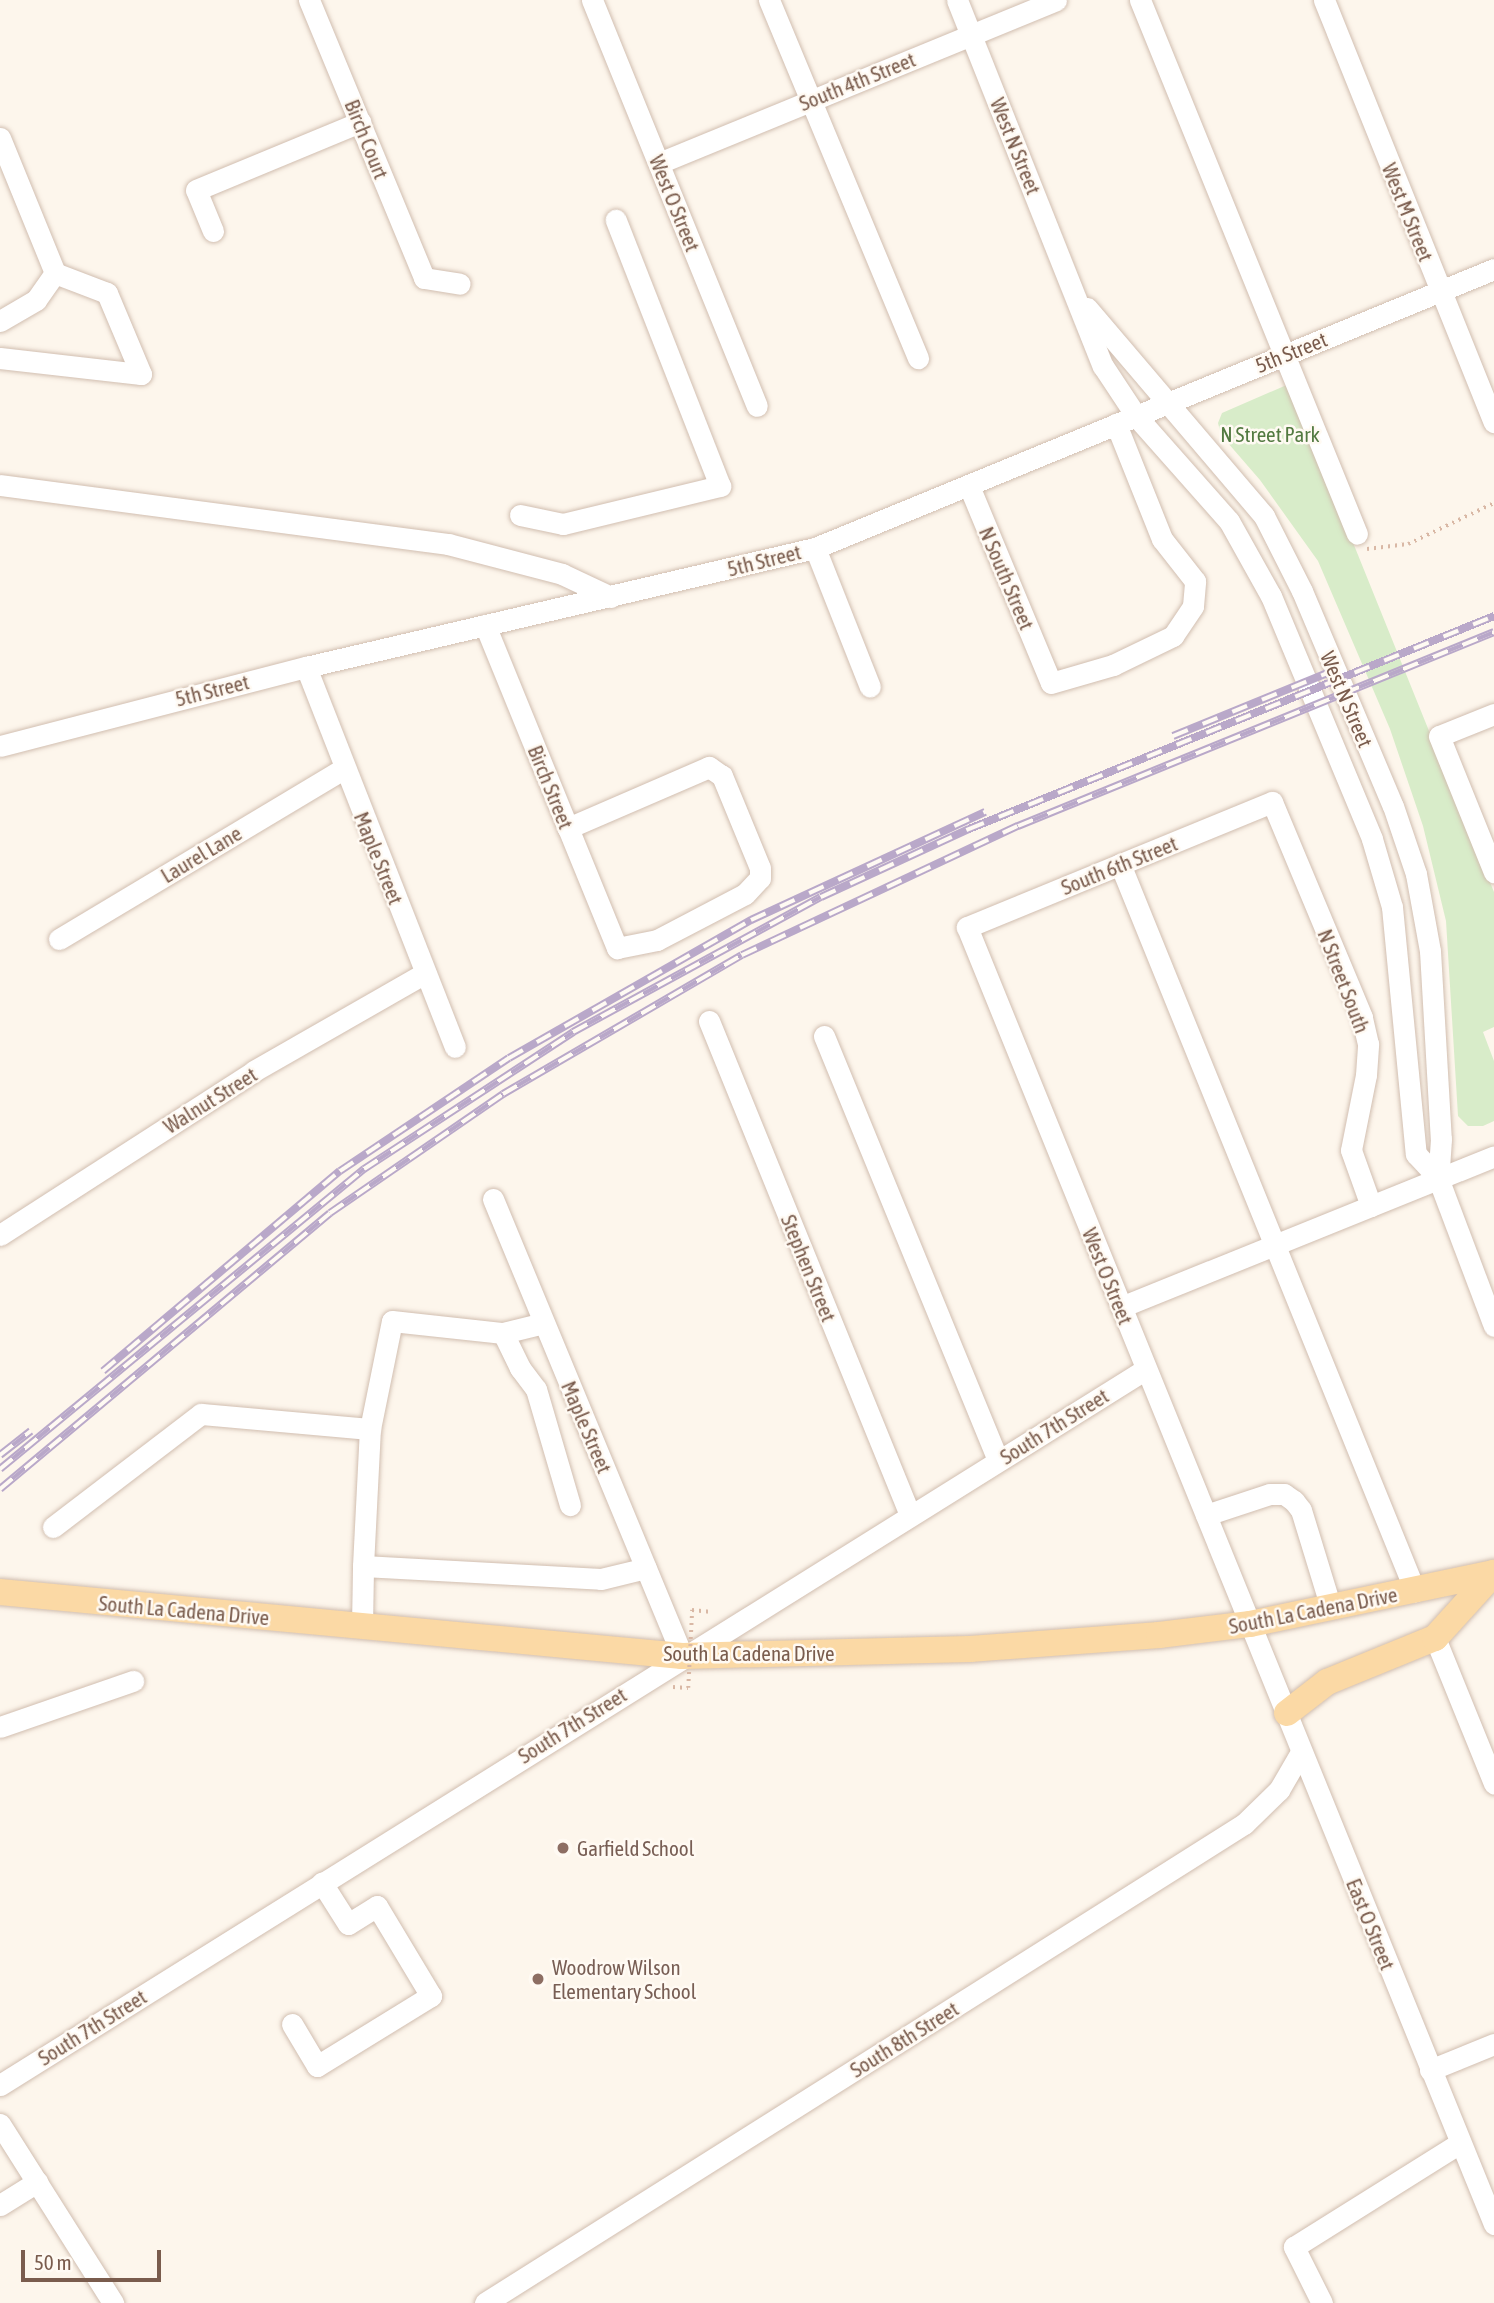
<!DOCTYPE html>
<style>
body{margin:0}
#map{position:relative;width:1494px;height:2303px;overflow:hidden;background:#fdf6ec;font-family:"Asap Condensed",sans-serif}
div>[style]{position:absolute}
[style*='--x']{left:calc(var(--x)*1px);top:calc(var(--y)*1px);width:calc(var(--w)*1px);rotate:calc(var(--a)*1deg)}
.green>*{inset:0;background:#d8ecc9}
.path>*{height:3.5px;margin-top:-1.75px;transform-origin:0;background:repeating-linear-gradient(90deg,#d9b8a5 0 2px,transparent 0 7px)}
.roads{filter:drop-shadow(0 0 2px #d1beb0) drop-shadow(0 0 2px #d1beb0)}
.minor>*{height:21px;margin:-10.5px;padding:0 10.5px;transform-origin:10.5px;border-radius:10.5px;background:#fff}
.major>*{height:26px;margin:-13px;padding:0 13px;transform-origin:13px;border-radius:13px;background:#fbd9a5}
.rail>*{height:8px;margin-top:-4px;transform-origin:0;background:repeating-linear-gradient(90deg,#fffaf3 0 16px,#b9a8c9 0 32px);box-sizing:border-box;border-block:2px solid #b9a8c9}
.path-bridge>*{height:3.5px;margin-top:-1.75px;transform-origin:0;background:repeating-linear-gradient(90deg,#d9b8a5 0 2px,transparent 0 7px)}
.dots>*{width:19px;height:19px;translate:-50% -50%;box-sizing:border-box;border:4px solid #fffaf3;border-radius:50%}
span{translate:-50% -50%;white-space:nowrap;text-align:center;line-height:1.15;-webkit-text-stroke:5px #fffaf3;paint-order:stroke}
.street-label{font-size:21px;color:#7a5c4d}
.park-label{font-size:21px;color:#537a41}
.education-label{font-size:21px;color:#785e54}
.left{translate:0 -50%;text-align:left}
.scale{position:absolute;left:21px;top:2250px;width:140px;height:32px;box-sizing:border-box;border:4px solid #7a5c4d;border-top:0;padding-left:9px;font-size:21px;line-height:24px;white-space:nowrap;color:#7a5c4d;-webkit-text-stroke:5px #fffaf3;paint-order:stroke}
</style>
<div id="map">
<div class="green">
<i style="clip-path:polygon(1289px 384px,1494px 892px,1494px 1027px,1483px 1032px,1494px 1061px,1494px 1121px,1483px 1126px,1468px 1126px,1458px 1116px,1446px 921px,1423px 826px,1390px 729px,1318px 561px,1260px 480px,1221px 435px,1218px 423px,1222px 413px)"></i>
</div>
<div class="path">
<i style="--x:1367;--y:549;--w:41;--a:-7"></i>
<i style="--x:1408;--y:544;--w:95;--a:-25.5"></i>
<i style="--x:692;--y:1610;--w:20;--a:6"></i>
<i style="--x:673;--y:1687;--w:15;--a:4"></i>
</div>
<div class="roads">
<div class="minor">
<i style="--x:309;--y:0;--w:301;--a:67.5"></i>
<i style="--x:424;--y:278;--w:36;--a:9"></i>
<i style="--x:592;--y:0;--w:438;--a:67.9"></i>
<i style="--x:769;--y:0;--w:388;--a:67.4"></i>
<i style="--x:957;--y:0;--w:394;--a:68.3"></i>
<i style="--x:1103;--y:366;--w:60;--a:56.6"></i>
<i style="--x:1136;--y:416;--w:140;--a:48.5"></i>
<i style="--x:1229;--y:521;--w:86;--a:60.8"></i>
<i style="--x:1271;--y:596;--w:263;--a:67.4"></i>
<i style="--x:1372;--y:839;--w:71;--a:73.6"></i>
<i style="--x:1392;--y:907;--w:248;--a:84.5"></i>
<i style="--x:1416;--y:1154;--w:33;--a:47"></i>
<i style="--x:1140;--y:0;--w:576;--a:67.88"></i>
<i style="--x:1324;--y:0;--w:455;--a:68.1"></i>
<i style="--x:0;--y:138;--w:146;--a:67.8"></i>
<i style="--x:659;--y:163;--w:429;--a:-22.3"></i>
<i style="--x:213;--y:231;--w:44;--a:-112.5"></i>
<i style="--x:196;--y:190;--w:178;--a:-22.5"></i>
<i style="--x:1087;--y:308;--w:273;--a:49.6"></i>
<i style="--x:1264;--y:516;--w:84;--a:63.1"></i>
<i style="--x:1302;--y:591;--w:233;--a:67.1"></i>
<i style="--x:1393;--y:806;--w:72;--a:71.3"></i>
<i style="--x:1416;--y:874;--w:78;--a:79.7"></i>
<i style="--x:1430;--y:951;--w:188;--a:86.7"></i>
<i style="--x:1441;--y:1139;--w:39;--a:94"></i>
<i style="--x:1438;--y:1178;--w:158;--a:69.3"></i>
<i style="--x:0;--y:321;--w:42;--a:-30.3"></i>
<i style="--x:36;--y:300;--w:33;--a:-55"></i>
<i style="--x:0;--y:358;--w:142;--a:6.5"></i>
<i style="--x:141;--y:374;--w:88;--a:-112.8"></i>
<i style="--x:107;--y:293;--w:56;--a:-159"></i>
<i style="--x:0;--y:485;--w:452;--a:7.5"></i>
<i style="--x:448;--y:544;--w:118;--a:14.7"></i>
<i style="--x:562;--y:574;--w:54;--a:25.1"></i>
<i style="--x:969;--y:486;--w:213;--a:67.4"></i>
<i style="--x:1051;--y:683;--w:65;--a:-16.2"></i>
<i style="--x:1113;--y:665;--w:67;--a:-25.8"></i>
<i style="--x:1173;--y:636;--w:36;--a:-56"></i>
<i style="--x:1193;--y:606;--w:25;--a:-85"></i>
<i style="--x:1195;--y:581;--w:53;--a:-128.2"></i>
<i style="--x:1162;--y:539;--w:124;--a:-111.8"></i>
<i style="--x:520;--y:515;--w:44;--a:11.8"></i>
<i style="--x:563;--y:524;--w:162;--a:-13.6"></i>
<i style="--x:720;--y:486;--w:286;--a:-111.4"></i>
<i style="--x:815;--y:548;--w:149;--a:68.4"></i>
<i style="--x:485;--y:625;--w:219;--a:67.8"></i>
<i style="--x:568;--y:828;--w:130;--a:67.8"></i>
<i style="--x:617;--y:948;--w:41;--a:-11.3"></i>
<i style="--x:657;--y:940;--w:99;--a:-27.6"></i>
<i style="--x:745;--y:894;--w:22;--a:-47"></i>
<i style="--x:760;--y:878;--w:10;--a:-90"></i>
<i style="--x:760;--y:868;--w:100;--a:-112.4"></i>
<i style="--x:722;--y:776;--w:16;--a:-145"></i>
<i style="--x:709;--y:767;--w:154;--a:156.6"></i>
<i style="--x:306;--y:667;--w:408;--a:68.6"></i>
<i style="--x:1494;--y:714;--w:59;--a:158.2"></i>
<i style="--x:1439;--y:736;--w:147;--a:68"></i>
<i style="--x:0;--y:746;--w:316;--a:-14.5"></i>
<i style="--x:306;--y:667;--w:523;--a:-13.16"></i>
<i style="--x:815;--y:548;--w:734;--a:-22.34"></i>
<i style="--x:1120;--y:864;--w:785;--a:67.91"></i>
<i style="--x:59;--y:939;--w:331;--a:-30.9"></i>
<i style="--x:709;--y:1021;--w:533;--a:67.86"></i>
<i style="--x:824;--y:1036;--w:458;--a:67.7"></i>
<i style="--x:493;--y:1199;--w:495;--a:67.5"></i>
<i style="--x:1371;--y:1206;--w:59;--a:-109.7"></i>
<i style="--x:1351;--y:1150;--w:76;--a:-78.7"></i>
<i style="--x:1366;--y:1075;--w:31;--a:-86"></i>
<i style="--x:1368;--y:1044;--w:28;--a:-103"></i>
<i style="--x:1362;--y:1017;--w:233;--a:-112.7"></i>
<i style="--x:1272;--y:802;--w:330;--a:157.7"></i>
<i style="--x:967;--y:927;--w:1400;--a:67.89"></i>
<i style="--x:0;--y:1235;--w:302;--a:-32.8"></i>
<i style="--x:254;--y:1071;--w:197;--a:-29.8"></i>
<i style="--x:1121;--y:1307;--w:402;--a:-22"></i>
<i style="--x:503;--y:1333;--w:39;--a:64"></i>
<i style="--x:520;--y:1368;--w:26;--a:53"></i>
<i style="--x:536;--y:1389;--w:121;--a:73.7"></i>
<i style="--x:1206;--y:1515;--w:67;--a:-18.2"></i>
<i style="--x:1270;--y:1494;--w:14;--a:0"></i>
<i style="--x:1284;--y:1494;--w:12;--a:35"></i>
<i style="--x:1294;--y:1501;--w:11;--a:52"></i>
<i style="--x:1301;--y:1510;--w:102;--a:73"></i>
<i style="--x:53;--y:1527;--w:186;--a:-37.4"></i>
<i style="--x:201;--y:1414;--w:170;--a:5.1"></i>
<i style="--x:370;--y:1429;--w:110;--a:-78.5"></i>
<i style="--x:392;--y:1321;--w:112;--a:6.2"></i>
<i style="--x:503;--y:1333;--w:42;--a:-13.7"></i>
<i style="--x:363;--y:1566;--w:137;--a:-87.1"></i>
<i style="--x:362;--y:1626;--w:60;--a:-89"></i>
<i style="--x:363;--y:1566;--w:238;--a:3.1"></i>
<i style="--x:601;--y:1579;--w:46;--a:-13.7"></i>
<i style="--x:1435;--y:1638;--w:157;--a:67.9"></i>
<i style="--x:0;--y:1727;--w:141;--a:-19.1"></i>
<i style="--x:292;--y:2024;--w:49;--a:59.2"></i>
<i style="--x:317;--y:2066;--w:134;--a:-31.6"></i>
<i style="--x:431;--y:1996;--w:105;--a:-121"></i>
<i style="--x:377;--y:1906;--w:34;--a:148"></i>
<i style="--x:348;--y:1924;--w:49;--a:-122.4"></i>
<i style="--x:1430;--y:2070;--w:69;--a:-22.1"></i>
<i style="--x:0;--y:2085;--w:1351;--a:-32"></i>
<i style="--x:0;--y:2124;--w:212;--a:57.7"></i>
<i style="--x:0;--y:2205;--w:44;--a:-31.9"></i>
<i style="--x:485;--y:2303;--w:898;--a:-32.26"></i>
<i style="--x:1244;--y:1824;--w:49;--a:-44.2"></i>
<i style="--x:1279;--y:1790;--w:44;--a:-59.9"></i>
<i style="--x:1322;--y:2303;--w:63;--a:-116.6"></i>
<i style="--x:1294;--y:2247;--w:196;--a:-32.1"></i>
</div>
<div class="major">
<i style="--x:0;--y:1592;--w:685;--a:5.36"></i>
<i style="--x:682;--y:1656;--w:288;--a:-1.4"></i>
<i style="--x:970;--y:1649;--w:190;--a:-4.2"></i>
<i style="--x:1159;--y:1635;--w:92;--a:-6.9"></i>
<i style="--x:1250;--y:1624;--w:249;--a:-11.8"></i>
<i style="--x:1287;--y:1713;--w:51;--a:-37.8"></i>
<i style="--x:1327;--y:1682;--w:117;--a:-22.2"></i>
<i style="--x:1435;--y:1638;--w:88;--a:-47.8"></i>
</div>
</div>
<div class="rail">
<i style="--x:1173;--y:736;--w:172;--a:-22.2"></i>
<i style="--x:103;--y:1371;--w:310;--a:-40.2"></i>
<i style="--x:340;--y:1171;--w:203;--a:-33.8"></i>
<i style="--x:509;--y:1058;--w:279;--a:-29.7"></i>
<i style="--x:751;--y:920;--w:258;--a:-24.8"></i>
<i style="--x:0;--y:1455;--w:39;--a:-38"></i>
<i style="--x:0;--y:1469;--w:472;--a:-39.5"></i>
<i style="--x:364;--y:1169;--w:250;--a:-33.2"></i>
<i style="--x:573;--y:1032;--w:282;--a:-28.6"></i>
<i style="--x:821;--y:897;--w:163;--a:-24.7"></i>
<i style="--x:969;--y:829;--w:567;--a:-22.08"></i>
<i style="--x:0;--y:1489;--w:430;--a:-39.9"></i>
<i style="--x:330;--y:1213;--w:210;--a:-34.5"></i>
<i style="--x:503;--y:1094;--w:276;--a:-30.2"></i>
<i style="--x:742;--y:955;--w:305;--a:-25.1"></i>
<i style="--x:1018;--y:826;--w:514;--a:-22.17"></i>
</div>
<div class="path-bridge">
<i style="--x:688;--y:1688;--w:78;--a:-87.1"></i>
</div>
<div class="dots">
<i style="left:563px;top:1848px;background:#8d6e63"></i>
<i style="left:538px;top:1979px;background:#8d6e63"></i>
</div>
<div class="street-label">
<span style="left:857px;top:81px;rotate:-22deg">South 4th Street</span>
<span style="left:367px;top:139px;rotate:68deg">Birch Court</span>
<span style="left:1016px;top:146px;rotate:68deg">West N Street</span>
<span style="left:675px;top:203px;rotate:68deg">West O Street</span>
<span style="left:1408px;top:212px;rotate:68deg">West M Street</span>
<span style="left:1291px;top:352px;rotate:-22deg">5th Street</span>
<span style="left:764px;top:560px;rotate:-14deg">5th Street</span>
<span style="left:1007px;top:578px;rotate:67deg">N South Street</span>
<span style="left:212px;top:690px;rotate:-14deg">5th Street</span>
<span style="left:1347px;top:699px;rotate:67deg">West N Street</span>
<span style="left:551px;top:787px;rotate:68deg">Birch Street</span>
<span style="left:201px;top:854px;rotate:-31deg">Laurel Lane</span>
<span style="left:379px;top:858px;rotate:68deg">Maple Street</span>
<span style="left:1119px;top:865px;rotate:-22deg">South 6th Street</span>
<span style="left:1344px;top:981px;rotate:69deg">N Street South</span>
<span style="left:210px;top:1100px;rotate:-32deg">Walnut Street</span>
<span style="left:809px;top:1268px;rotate:68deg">Stephen Street</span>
<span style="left:1108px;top:1276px;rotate:68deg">West O Street</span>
<span style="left:1054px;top:1426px;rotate:-32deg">South 7th Street</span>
<span style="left:587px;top:1427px;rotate:67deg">Maple Street</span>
<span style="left:184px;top:1610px;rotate:5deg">South La Cadena Drive</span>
<span style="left:1313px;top:1610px;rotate:-11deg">South La Cadena Drive</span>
<span style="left:749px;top:1653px">South La Cadena Drive</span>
<span style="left:572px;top:1725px;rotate:-32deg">South 7th Street</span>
<span style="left:1371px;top:1924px;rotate:68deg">East O Street</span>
<span style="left:92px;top:2027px;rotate:-32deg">South 7th Street</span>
<span style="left:904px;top:2039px;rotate:-32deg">South 8th Street</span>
</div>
<div class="park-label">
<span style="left:1270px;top:434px">N Street Park</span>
</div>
<div class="education-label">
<span class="left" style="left:577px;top:1848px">Garfield School</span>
<span class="left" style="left:552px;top:1979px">Woodrow Wilson<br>Elementary School</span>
</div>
<div class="scale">50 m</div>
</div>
